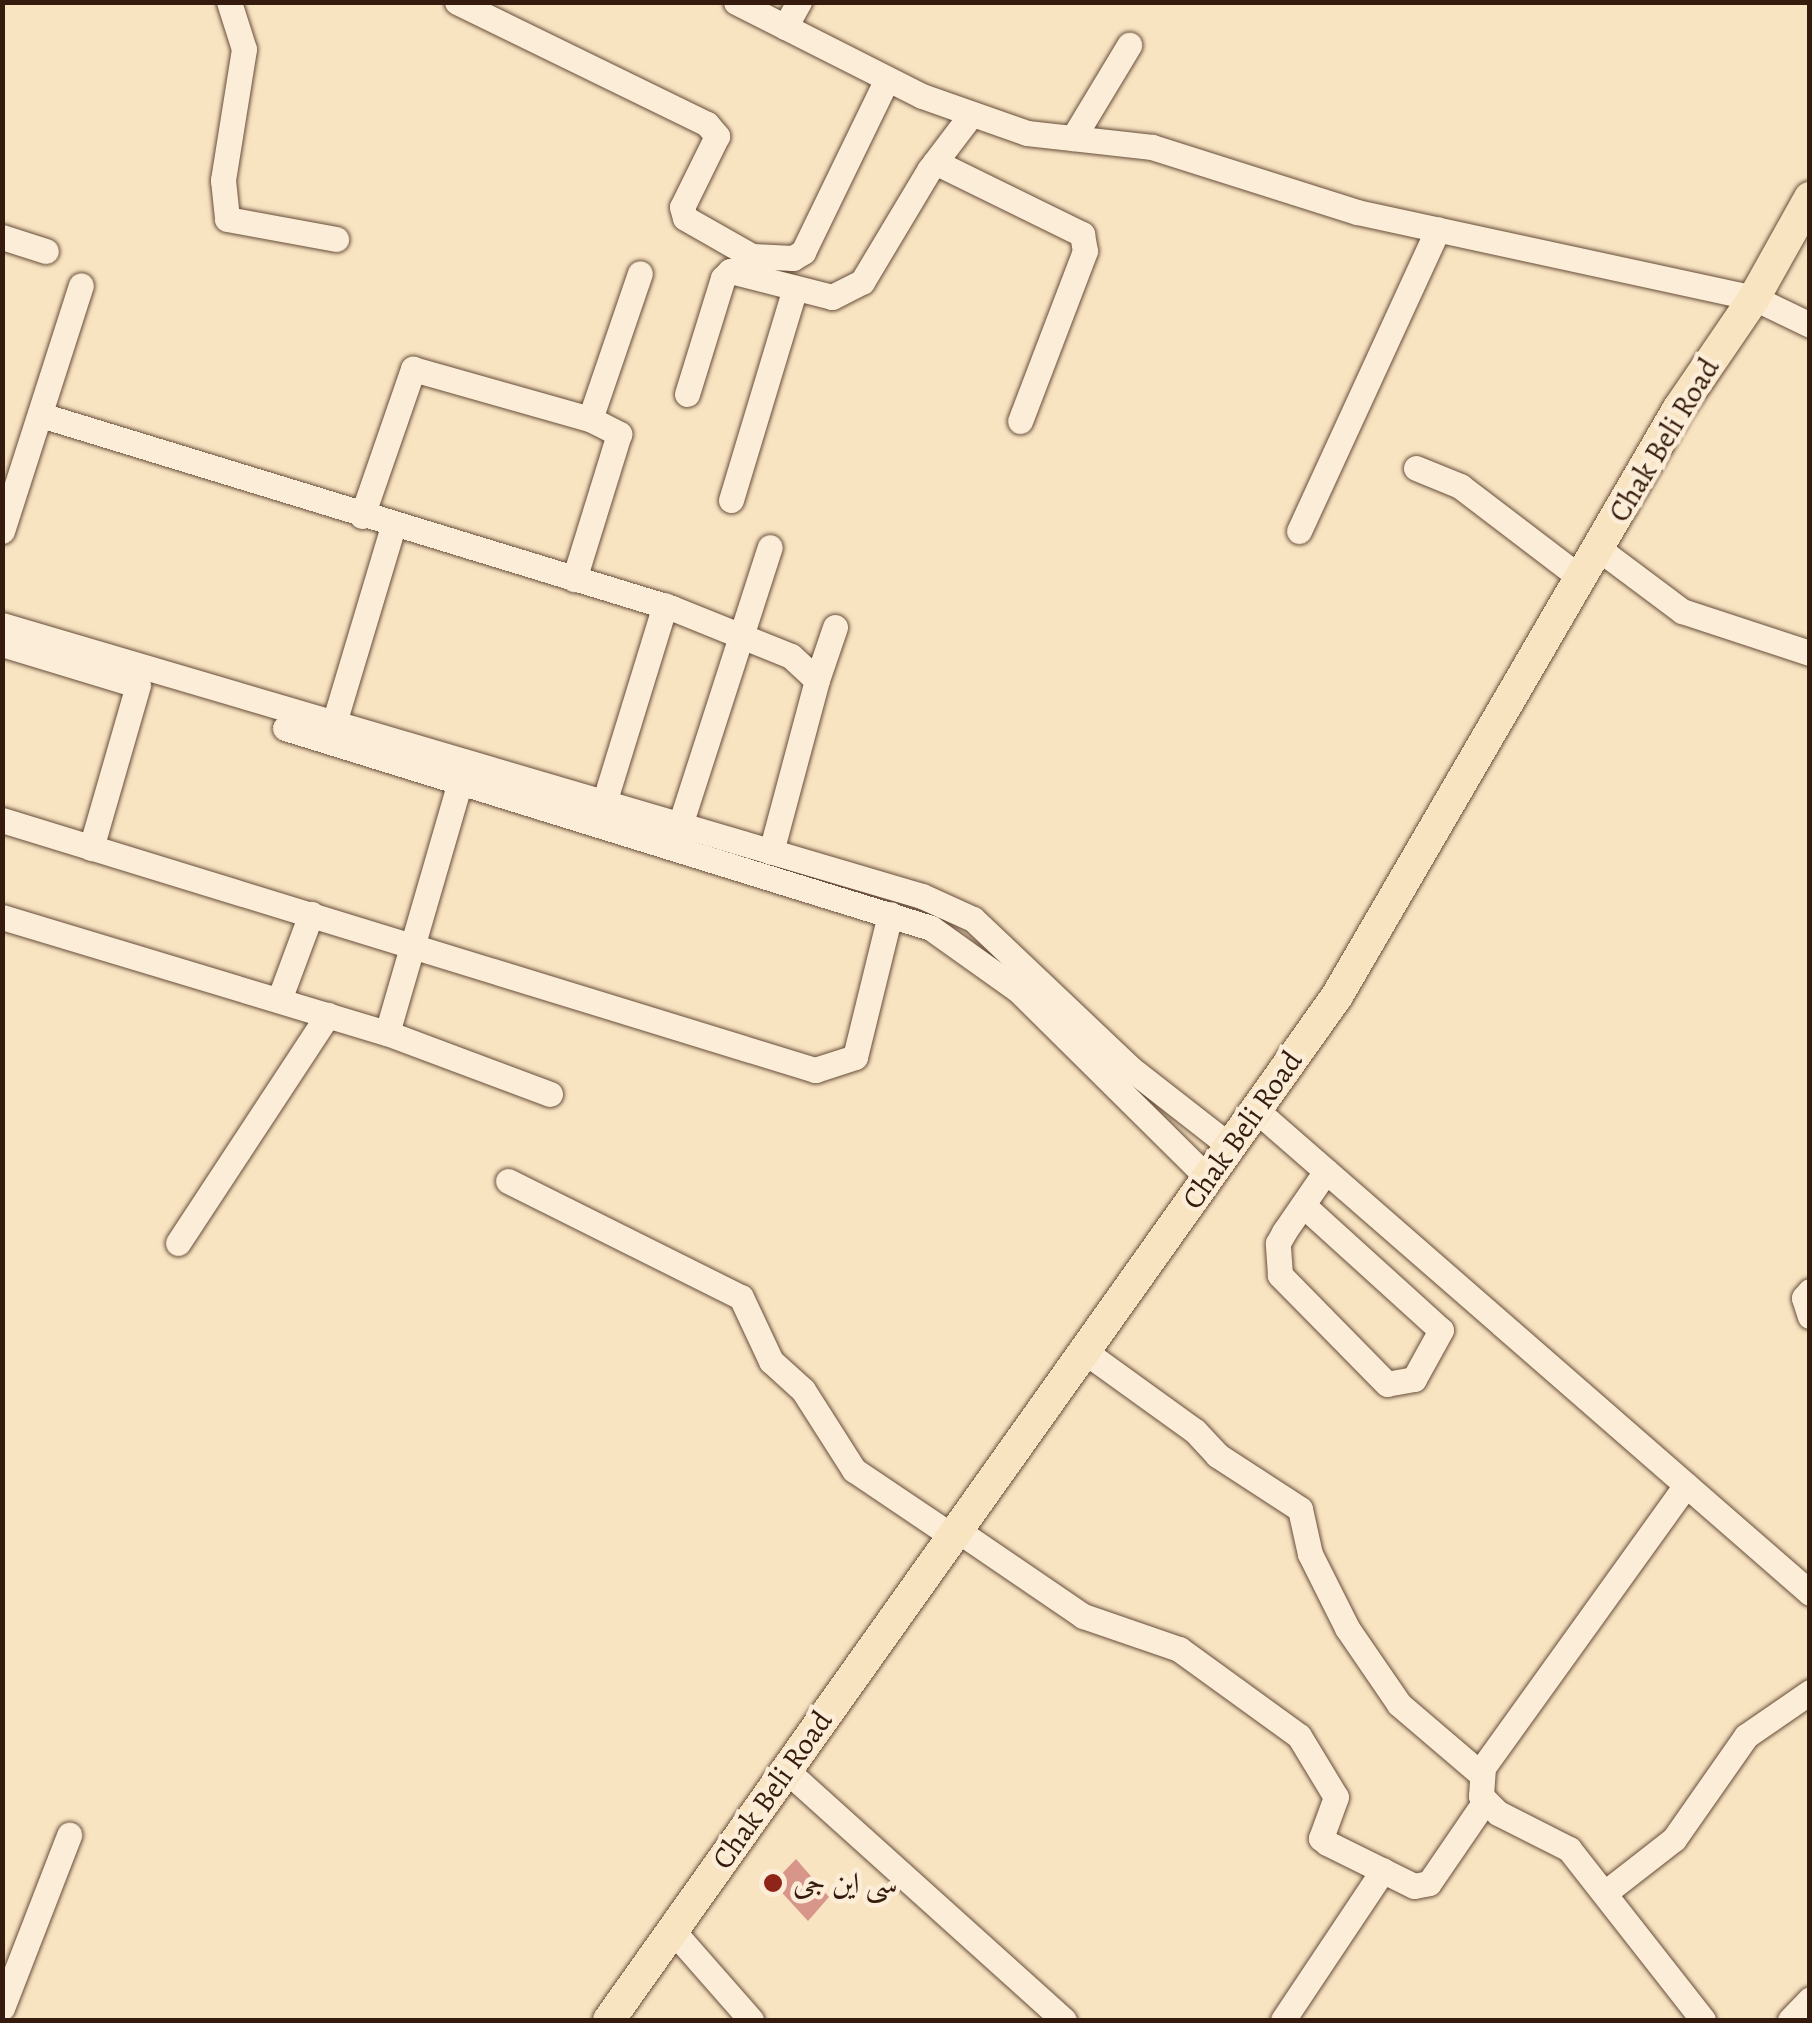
<!DOCTYPE html>
<meta charset="utf-8">
<style>
body{margin:0}
#map{position:relative;width:1812px;height:2023px;overflow:hidden;background:#f9e4c2;font-family:Alegreya,Amiri,serif}
div>[style]{position:absolute}
[style*='--x']{left:calc(var(--x)*1px);top:calc(var(--y)*1px);width:calc(var(--w)*1px);rotate:calc(var(--a)*1deg)}
.building>*{inset:0;background:#d8968a}
.roads{filter:drop-shadow(0 0 2px #664d3a) drop-shadow(0 0 2px #664d3a)}
.minor>*{height:25px;margin:-12.5px;padding:0 12.5px;transform-origin:12.5px;border-radius:12.5px;background:#fbedd7}
.major>*{height:32px;margin:-16px;padding:0 16px;transform-origin:16px;border-radius:16px;background:#f9e4c2}
.dots>*{width:28px;height:28px;translate:-50% -50%;box-sizing:border-box;border:5px solid #fbedd7;border-radius:50%}
span{translate:-50% -50%;white-space:nowrap;text-align:center;line-height:1.15;-webkit-text-stroke:9px #fbedd7;paint-order:stroke}
.street-label{font-size:30px;color:#351b0d}
.poi-label{font-size:30px;color:#351b0d}
.left{translate:0 -50%;text-align:left}
.frame{position:absolute;inset:0;border:5px solid #351b0d;pointer-events:none}
</style>
<div id="map">
<div class="building">
<i style="clip-path:polygon(796px 1859px,829px 1897px,808px 1921px,773px 1883px)"></i>
</div>
<div class="roads">
<div class="minor">
<i style="--x:229;--y:2;--w:49;--a:72.3"></i>
<i style="--x:244;--y:49;--w:133;--a:99.1"></i>
<i style="--x:223;--y:180;--w:39;--a:84"></i>
<i style="--x:227;--y:219;--w:111;--a:10.4"></i>
<i style="--x:457;--y:2;--w:278;--a:26"></i>
<i style="--x:707;--y:124;--w:16;--a:50"></i>
<i style="--x:717;--y:136;--w:79;--a:116.2"></i>
<i style="--x:682;--y:207;--w:11;--a:75"></i>
<i style="--x:685;--y:218;--w:77;--a:29.6"></i>
<i style="--x:752;--y:256;--w:41;--a:2.8"></i>
<i style="--x:793;--y:258;--w:12;--a:-31"></i>
<i style="--x:803;--y:252;--w:192;--a:-64.1"></i>
<i style="--x:736;--y:2;--w:208;--a:26.8"></i>
<i style="--x:922;--y:96;--w:111;--a:19.4"></i>
<i style="--x:1027;--y:133;--w:126;--a:6.4"></i>
<i style="--x:1152;--y:147;--w:215;--a:17.6"></i>
<i style="--x:1357;--y:212;--w:406;--a:12.2"></i>
<i style="--x:1754;--y:298;--w:62;--a:25.7"></i>
<i style="--x:785;--y:27;--w:29;--a:-61"></i>
<i style="--x:1073;--y:138;--w:109;--a:-58.9"></i>
<i style="--x:935;--y:162;--w:164;--a:26.1"></i>
<i style="--x:1082;--y:234;--w:17;--a:80"></i>
<i style="--x:1085;--y:251;--w:182;--a:110.9"></i>
<i style="--x:2;--y:237;--w:46;--a:17.7"></i>
<i style="--x:687;--y:394;--w:121;--a:-72.8"></i>
<i style="--x:723;--y:278;--w:10;--a:-45"></i>
<i style="--x:730;--y:271;--w:105;--a:14.3"></i>
<i style="--x:832;--y:297;--w:34;--a:-27"></i>
<i style="--x:862;--y:282;--w:131;--a:-59.1"></i>
<i style="--x:929;--y:170;--w:68;--a:-52.8"></i>
<i style="--x:41;--y:415;--w:660;--a:17.01"></i>
<i style="--x:672;--y:608;--w:128;--a:22"></i>
<i style="--x:791;--y:656;--w:35;--a:43"></i>
<i style="--x:817;--y:680;--w:178;--a:105"></i>
<i style="--x:590;--y:419;--w:154;--a:-71.1"></i>
<i style="--x:1416;--y:468;--w:48;--a:22.2"></i>
<i style="--x:1460;--y:486;--w:153;--a:37.3"></i>
<i style="--x:731;--y:500;--w:221;--a:-73.2"></i>
<i style="--x:362;--y:516;--w:156;--a:-70.9"></i>
<i style="--x:413;--y:369;--w:184;--a:15.8"></i>
<i style="--x:590;--y:419;--w:33;--a:27"></i>
<i style="--x:619;--y:434;--w:152;--a:107.2"></i>
<i style="--x:2;--y:531;--w:258;--a:-72.2"></i>
<i style="--x:1299;--y:531;--w:332;--a:-65.3"></i>
<i style="--x:1599;--y:549;--w:104;--a:36.8"></i>
<i style="--x:1682;--y:611;--w:135;--a:18.2"></i>
<i style="--x:2;--y:625;--w:959;--a:16.41"></i>
<i style="--x:922;--y:896;--w:56;--a:24.3"></i>
<i style="--x:973;--y:919;--w:216;--a:43.5"></i>
<i style="--x:1130;--y:1068;--w:127;--a:38"></i>
<i style="--x:2;--y:644;--w:141;--a:16.9"></i>
<i style="--x:817;--y:680;--w:56;--a:-71.2"></i>
<i style="--x:334;--y:723;--w:206;--a:-73.3"></i>
<i style="--x:285;--y:728;--w:676;--a:17.2"></i>
<i style="--x:931;--y:928;--w:107;--a:35.5"></i>
<i style="--x:1018;--y:990;--w:267;--a:44.7"></i>
<i style="--x:604;--y:803;--w:207;--a:-72.9"></i>
<i style="--x:2;--y:820;--w:851;--a:17.09"></i>
<i style="--x:815;--y:1070;--w:42;--a:-18"></i>
<i style="--x:855;--y:1057;--w:147;--a:-76.2"></i>
<i style="--x:680;--y:825;--w:292;--a:-72.1"></i>
<i style="--x:91;--y:848;--w:170;--a:-73.9"></i>
<i style="--x:2;--y:917;--w:402;--a:16.8"></i>
<i style="--x:387;--y:1033;--w:174;--a:20.5"></i>
<i style="--x:279;--y:1000;--w:92;--a:-69.6"></i>
<i style="--x:387;--y:1033;--w:265;--a:-73.8"></i>
<i style="--x:1256;--y:1110;--w:735;--a:41.08"></i>
<i style="--x:508;--y:1181;--w:260;--a:26.5"></i>
<i style="--x:741;--y:1297;--w:71;--a:64.9"></i>
<i style="--x:771;--y:1361;--w:43;--a:42.2"></i>
<i style="--x:803;--y:1390;--w:95;--a:57.5"></i>
<i style="--x:854;--y:1470;--w:118;--a:34"></i>
<i style="--x:1303;--y:1205;--w:186;--a:42.2"></i>
<i style="--x:1441;--y:1330;--w:56;--a:118.9"></i>
<i style="--x:1414;--y:1379;--w:27;--a:170"></i>
<i style="--x:1387;--y:1384;--w:153;--a:-134.5"></i>
<i style="--x:1280;--y:1275;--w:32;--a:-94"></i>
<i style="--x:1278;--y:1243;--w:13;--a:-61"></i>
<i style="--x:1284;--y:1232;--w:74;--a:-55.5"></i>
<i style="--x:178;--y:1243;--w:273;--a:-56.7"></i>
<i style="--x:1810;--y:1291;--w:9;--a:131"></i>
<i style="--x:1804;--y:1298;--w:19;--a:72"></i>
<i style="--x:1084;--y:1351;--w:137;--a:35.8"></i>
<i style="--x:1195;--y:1431;--w:33;--a:47"></i>
<i style="--x:1217;--y:1455;--w:99;--a:33"></i>
<i style="--x:1300;--y:1509;--w:46;--a:77.5"></i>
<i style="--x:1310;--y:1554;--w:83;--a:63.4"></i>
<i style="--x:1347;--y:1628;--w:92;--a:55.6"></i>
<i style="--x:1399;--y:1704;--w:109;--a:40.5"></i>
<i style="--x:1686;--y:1485;--w:347;--a:125.7"></i>
<i style="--x:1483;--y:1767;--w:29;--a:94"></i>
<i style="--x:1481;--y:1796;--w:24;--a:45"></i>
<i style="--x:1498;--y:1813;--w:80;--a:26.9"></i>
<i style="--x:1569;--y:1849;--w:217;--a:51.9"></i>
<i style="--x:957;--y:1530;--w:153;--a:34.3"></i>
<i style="--x:1083;--y:1616;--w:102;--a:19"></i>
<i style="--x:1179;--y:1649;--w:148;--a:35.9"></i>
<i style="--x:1299;--y:1736;--w:71;--a:58.8"></i>
<i style="--x:1336;--y:1797;--w:44;--a:110.1"></i>
<i style="--x:1321;--y:1838;--w:8;--a:40"></i>
<i style="--x:1327;--y:1843;--w:97;--a:26.3"></i>
<i style="--x:1414;--y:1886;--w:15;--a:-11"></i>
<i style="--x:1429;--y:1883;--w:96;--a:-55.6"></i>
<i style="--x:786;--y:1770;--w:374;--a:42"></i>
<i style="--x:1606;--y:1892;--w:86;--a:-37.9"></i>
<i style="--x:1674;--y:1839;--w:126;--a:-55"></i>
<i style="--x:1746;--y:1736;--w:78;--a:-34.5"></i>
<i style="--x:672;--y:1930;--w:120;--a:48.7"></i>
<i style="--x:2;--y:2008;--w:186;--a:-68.8"></i>
<i style="--x:1283;--y:2020;--w:180;--a:-56.3"></i>
<i style="--x:1790;--y:2020;--w:29;--a:-46"></i>
</div>
<div class="major">
<i style="--x:609;--y:2020;--w:1256;--a:-54.59"></i>
<i style="--x:1337;--y:996;--w:680;--a:-59.82"></i>
<i style="--x:1679;--y:408;--w:133;--a:-55.7"></i>
<i style="--x:1754;--y:298;--w:115;--a:-60.8"></i>
</div>
</div>
<div class="dots">
<i style="left:773px;top:1883px;background:#8f2418"></i>
</div>
<div class="street-label">
<span style="left:1664px;top:440px;rotate:-59deg">Chak Beli Road</span>
<span style="left:1242px;top:1130px;rotate:-55deg">Chak Beli Road</span>
<span style="left:772px;top:1790px;rotate:-55deg">Chak Beli Road</span>
</div>
<div class="poi-label">
<span class="left" style="left:793px;top:1883px">سی این جی</span>
</div>
<div class="frame"></div>
</div>
